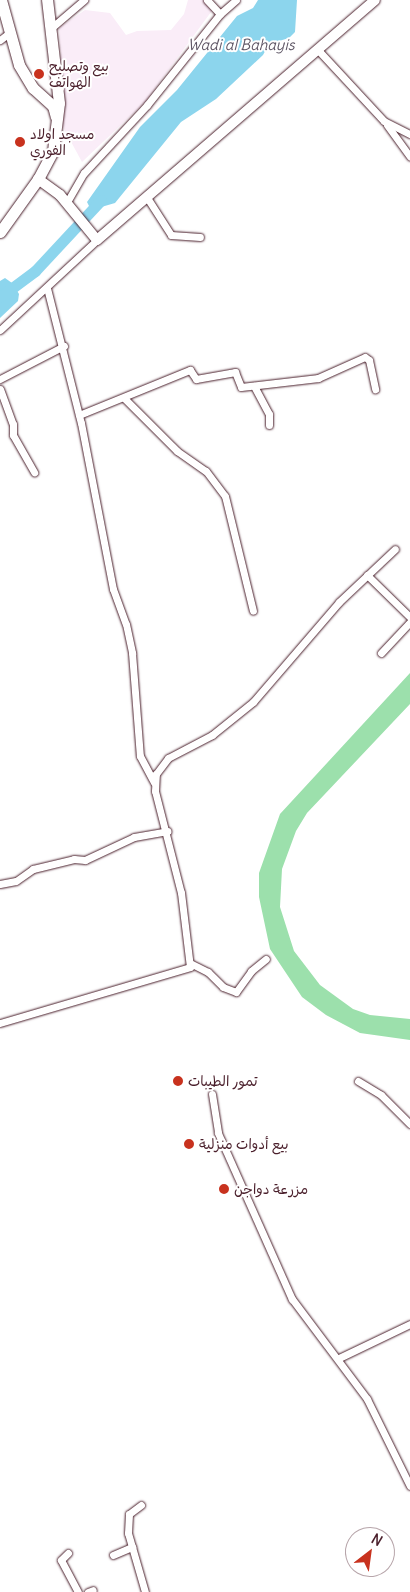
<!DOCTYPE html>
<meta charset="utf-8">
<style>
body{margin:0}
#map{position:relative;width:410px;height:1592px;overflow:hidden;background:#fff;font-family:Delius,"Playpen Sans Arabic",sans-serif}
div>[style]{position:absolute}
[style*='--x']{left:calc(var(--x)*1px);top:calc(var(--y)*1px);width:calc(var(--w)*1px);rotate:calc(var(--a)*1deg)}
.built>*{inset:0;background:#faedf8}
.green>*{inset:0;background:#9ce0ac}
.water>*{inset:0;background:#8cd5ed}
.river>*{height:11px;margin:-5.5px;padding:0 5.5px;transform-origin:5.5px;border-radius:5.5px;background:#8cd5ed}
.roads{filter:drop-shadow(0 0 1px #4a1f2b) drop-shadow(0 0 1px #4a1f2b)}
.street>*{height:7px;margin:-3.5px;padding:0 3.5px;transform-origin:3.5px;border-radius:3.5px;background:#fff}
.secondary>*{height:10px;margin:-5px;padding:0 5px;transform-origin:5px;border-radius:5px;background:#fff}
.primary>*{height:11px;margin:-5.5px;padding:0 5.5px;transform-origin:5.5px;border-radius:5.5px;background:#fff}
.dots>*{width:14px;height:14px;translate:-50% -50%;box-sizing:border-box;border:2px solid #fff;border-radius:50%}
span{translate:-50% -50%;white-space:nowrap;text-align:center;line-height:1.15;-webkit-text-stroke:4px #fff;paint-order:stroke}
.poi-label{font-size:14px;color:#4a1f2b}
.left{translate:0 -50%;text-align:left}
.water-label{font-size:15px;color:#5e5665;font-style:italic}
.north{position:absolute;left:345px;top:1527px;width:50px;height:50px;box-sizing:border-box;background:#fff;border:1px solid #b7a5aa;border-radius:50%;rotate:30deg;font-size:14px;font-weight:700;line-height:20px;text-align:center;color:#4a1f2b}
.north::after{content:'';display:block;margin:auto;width:18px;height:22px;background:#c8321e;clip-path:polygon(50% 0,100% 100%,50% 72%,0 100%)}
</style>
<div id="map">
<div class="built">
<i style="clip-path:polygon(188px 0,204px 0,214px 8px,145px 102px,82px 162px,63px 127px,60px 74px,68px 68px,61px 61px,59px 28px,85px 10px,110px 13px,126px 35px,137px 31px,171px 30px,184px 14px)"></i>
</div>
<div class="green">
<i style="clip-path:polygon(410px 673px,410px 704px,307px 813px,296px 831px,282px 869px,280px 907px,294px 951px,320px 985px,353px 1009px,370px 1015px,410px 1019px,410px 1040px,360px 1033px,326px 1015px,302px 997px,270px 949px,259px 897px,259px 873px,280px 814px)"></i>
</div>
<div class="water">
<i style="clip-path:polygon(258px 0,297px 0,295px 32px,289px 38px,269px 44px,263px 55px,216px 99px,181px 122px,115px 203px,91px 210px,87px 202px,140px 127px,177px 90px,237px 16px,253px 8px)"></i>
<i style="clip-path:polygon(5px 278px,12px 283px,19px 294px,18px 301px,0 318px,0 281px)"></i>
</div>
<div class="river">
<i style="--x:0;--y:297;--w:44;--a:-36.6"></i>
<i style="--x:35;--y:271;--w:97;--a:-47.1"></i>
</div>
<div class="roads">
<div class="street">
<i style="--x:207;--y:0;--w:19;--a:47"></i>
<i style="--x:50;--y:29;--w:45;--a:-40.5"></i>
<i style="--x:0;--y:40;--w:11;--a:-38"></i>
<i style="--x:318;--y:50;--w:97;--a:47.1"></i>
<i style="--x:384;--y:121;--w:29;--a:27"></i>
<i style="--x:387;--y:125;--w:39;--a:54"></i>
<i style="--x:146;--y:196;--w:46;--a:57.3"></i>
<i style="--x:171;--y:235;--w:29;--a:4"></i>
<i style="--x:67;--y:202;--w:34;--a:-60"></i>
<i style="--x:84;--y:173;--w:93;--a:-47.2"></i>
<i style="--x:147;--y:105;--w:117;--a:-51.3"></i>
<i style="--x:220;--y:14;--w:21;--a:-41"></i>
<i style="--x:47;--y:288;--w:139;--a:75.9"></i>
<i style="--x:81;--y:423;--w:169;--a:79.1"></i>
<i style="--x:113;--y:589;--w:37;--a:70"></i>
<i style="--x:126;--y:624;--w:30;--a:78"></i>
<i style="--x:132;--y:653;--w:103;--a:85.6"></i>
<i style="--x:140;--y:756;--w:30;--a:62"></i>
<i style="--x:0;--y:330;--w:132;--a:-42.9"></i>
<i style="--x:0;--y:379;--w:72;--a:-27.3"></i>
<i style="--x:254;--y:386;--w:32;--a:62"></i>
<i style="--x:269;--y:414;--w:11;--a:90"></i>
<i style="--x:0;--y:389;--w:37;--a:70"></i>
<i style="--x:13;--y:424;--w:11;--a:90"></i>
<i style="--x:13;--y:435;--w:43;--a:60.4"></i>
<i style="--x:124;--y:398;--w:75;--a:45"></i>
<i style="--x:177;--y:451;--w:35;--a:35"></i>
<i style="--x:206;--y:471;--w:31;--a:53"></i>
<i style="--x:225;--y:496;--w:118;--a:76.3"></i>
<i style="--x:79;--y:415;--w:120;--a:-22.1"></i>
<i style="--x:190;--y:370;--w:11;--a:56"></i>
<i style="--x:196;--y:379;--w:40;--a:-10"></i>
<i style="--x:235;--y:372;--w:16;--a:68"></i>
<i style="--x:241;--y:387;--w:78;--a:-6.7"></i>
<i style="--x:318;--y:378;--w:51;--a:-24.1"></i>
<i style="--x:365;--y:357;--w:5;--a:37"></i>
<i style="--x:369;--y:360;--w:30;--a:78"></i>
<i style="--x:367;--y:575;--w:60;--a:44.3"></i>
<i style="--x:381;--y:653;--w:42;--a:-46.9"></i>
<i style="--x:0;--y:884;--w:16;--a:-11"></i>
<i style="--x:16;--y:881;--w:21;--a:-35"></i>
<i style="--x:33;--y:869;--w:42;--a:-13.7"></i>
<i style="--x:74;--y:859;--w:11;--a:5"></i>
<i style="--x:85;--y:860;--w:54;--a:-25.1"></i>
<i style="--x:134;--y:837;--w:34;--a:-10"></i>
<i style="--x:192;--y:964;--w:18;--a:27"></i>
<i style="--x:208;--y:972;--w:21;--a:45"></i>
<i style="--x:223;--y:987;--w:14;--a:21"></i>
<i style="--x:236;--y:992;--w:26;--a:-54"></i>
<i style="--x:251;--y:971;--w:19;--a:-39"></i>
<i style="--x:0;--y:1023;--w:198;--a:-16.4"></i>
<i style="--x:190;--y:967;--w:75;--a:-96.9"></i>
<i style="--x:181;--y:893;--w:105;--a:-104.3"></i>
<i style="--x:155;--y:791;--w:17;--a:-87"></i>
<i style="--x:156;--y:774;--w:20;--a:-53"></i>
<i style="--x:168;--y:758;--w:50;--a:-27.6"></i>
<i style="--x:212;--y:735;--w:53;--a:-38.8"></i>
<i style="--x:253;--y:702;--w:132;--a:-49.3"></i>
<i style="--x:339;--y:602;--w:77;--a:-43.4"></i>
<i style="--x:358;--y:1081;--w:27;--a:31"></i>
<i style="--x:381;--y:1095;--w:41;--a:45"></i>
<i style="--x:212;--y:1094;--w:39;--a:81"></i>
<i style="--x:218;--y:1133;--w:182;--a:66"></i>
<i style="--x:292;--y:1299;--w:125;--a:53.1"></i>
<i style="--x:367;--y:1399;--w:97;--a:63.7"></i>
<i style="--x:339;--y:1358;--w:79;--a:-25.6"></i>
<i style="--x:141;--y:1505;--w:15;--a:143"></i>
<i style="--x:129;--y:1514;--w:19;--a:93"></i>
<i style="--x:128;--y:1533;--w:61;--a:73.9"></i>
<i style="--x:68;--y:1553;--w:10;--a:135"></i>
<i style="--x:61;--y:1560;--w:36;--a:62"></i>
<i style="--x:113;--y:1555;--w:21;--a:-23"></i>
<i style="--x:88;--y:1592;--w:5;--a:-22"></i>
</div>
<div class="secondary">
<i style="--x:38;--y:179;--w:27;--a:36"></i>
<i style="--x:60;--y:195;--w:58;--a:50.6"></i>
<i style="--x:97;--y:240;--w:367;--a:-40.8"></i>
</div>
<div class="primary">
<i style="--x:1;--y:0;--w:67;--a:74.5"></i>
<i style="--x:19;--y:65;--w:27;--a:59"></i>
<i style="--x:33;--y:88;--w:27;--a:42"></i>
<i style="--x:53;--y:106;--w:11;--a:75"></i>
<i style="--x:0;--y:232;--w:65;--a:-54.4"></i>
<i style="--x:38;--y:179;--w:32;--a:-62"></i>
<i style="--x:53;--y:151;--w:48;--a:-82.9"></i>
<i style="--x:59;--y:103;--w:104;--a:-96.6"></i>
</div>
</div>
<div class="dots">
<i style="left:39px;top:74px;background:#c8321e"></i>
<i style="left:20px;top:142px;background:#c8321e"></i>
<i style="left:178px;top:1081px;background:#c8321e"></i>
<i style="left:189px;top:1144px;background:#c8321e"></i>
<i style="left:224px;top:1189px;background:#c8321e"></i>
</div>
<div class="poi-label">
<span class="left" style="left:49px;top:74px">بيع وتصليح<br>الهواتف</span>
<span class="left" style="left:30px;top:142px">مسجد اولاد<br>الفوري</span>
<span class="left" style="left:188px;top:1081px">تمور الطيبات</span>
<span class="left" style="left:199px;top:1144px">بيع أدوات منزلية</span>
<span class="left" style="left:234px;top:1189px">مزرعة دواجن</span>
</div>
<div class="water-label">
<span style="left:241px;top:45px">Wadi al Bahayis</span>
</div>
<div class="north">N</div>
</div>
